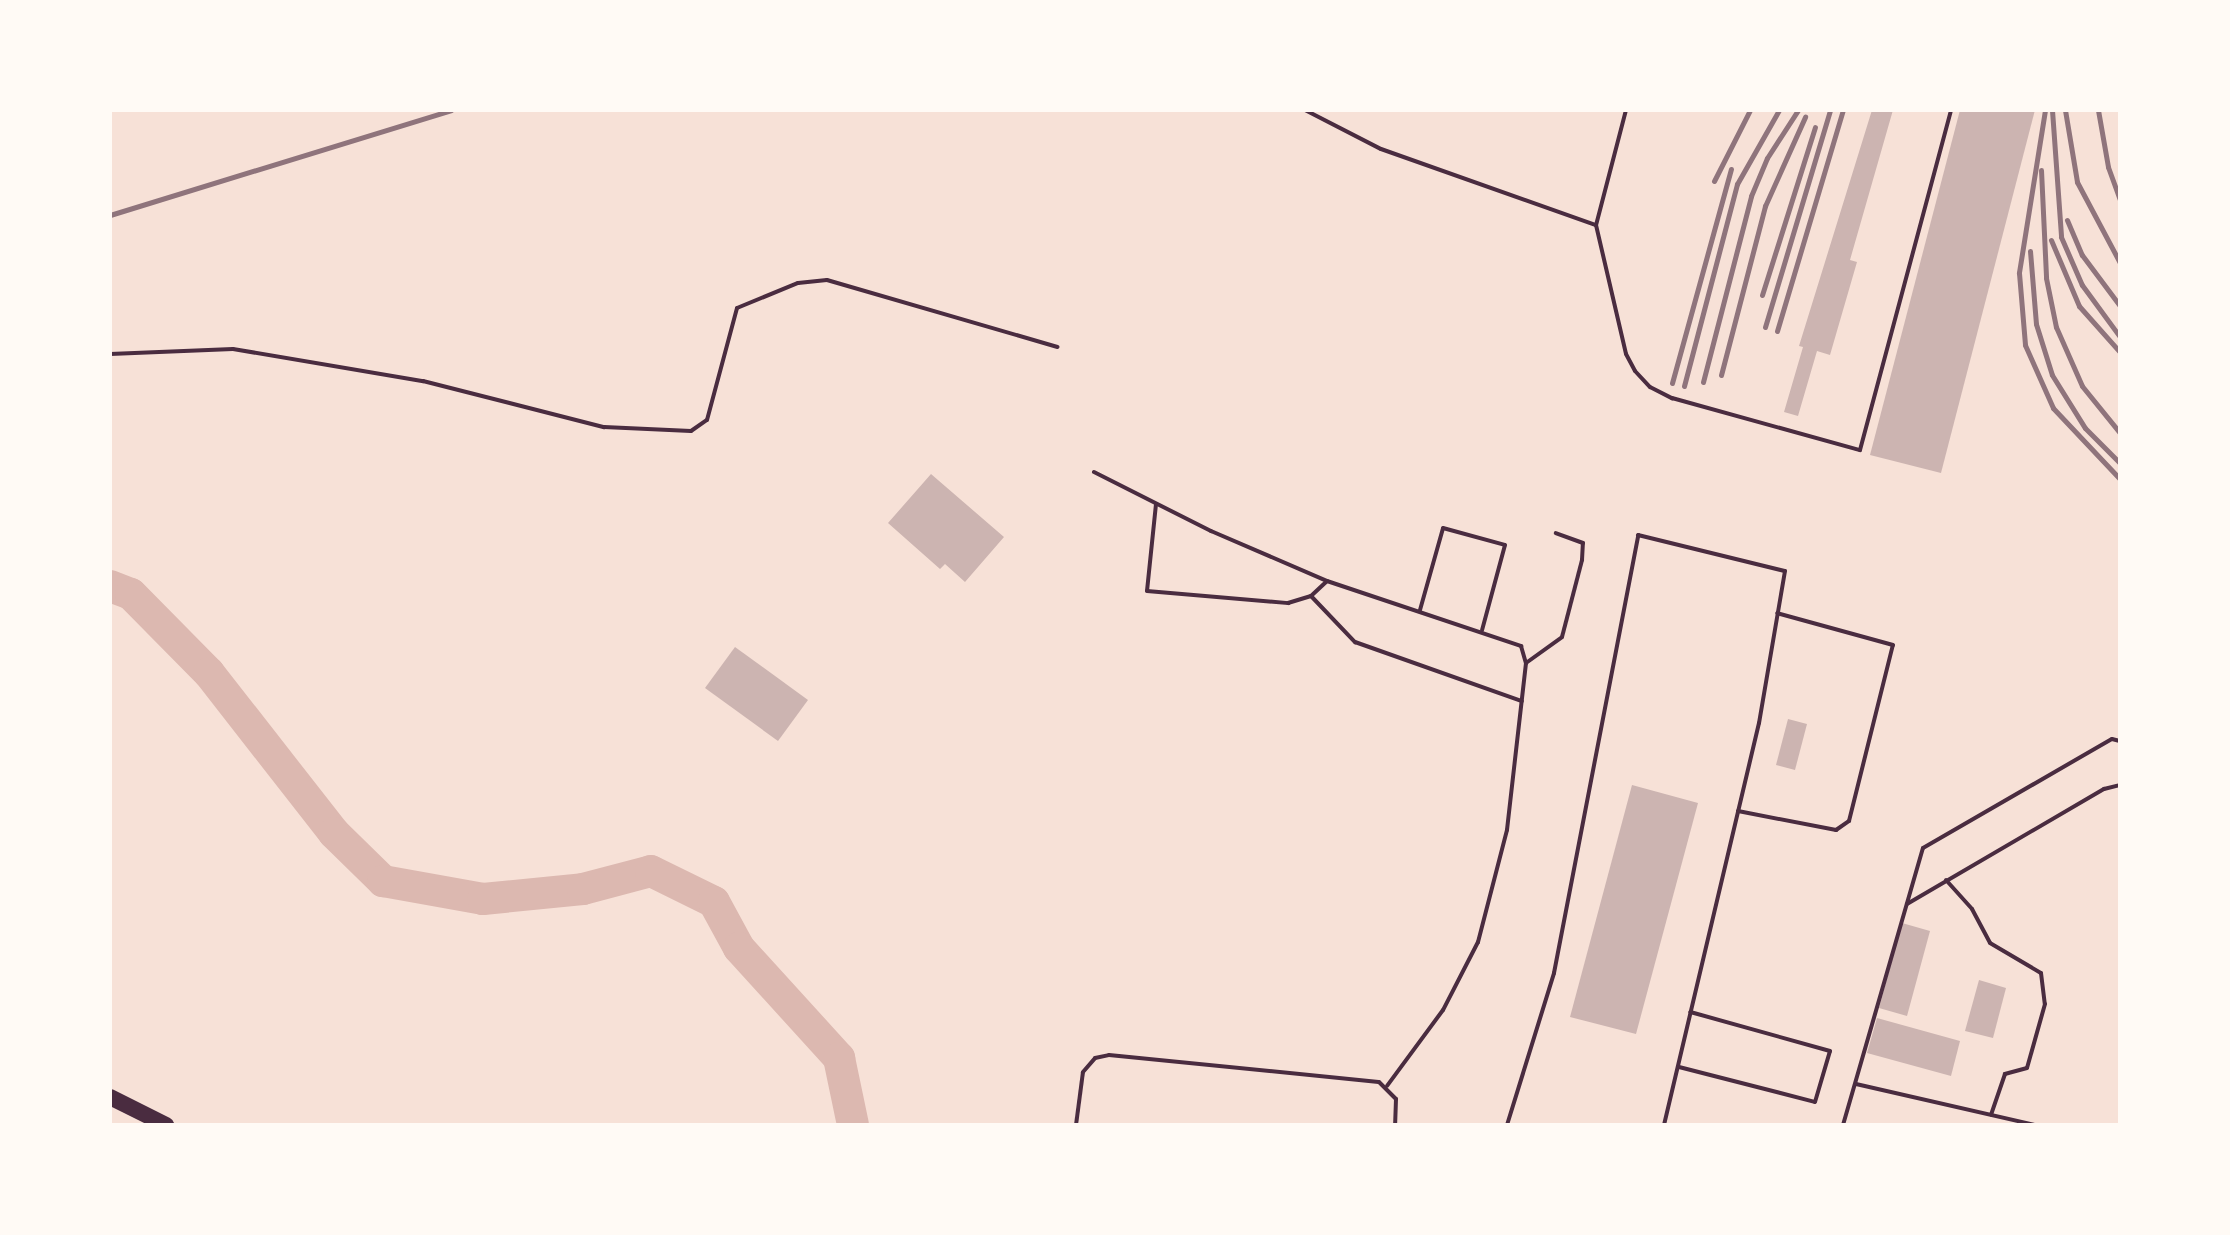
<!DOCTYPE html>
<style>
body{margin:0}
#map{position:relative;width:2230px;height:1235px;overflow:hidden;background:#f7e1d7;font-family:"Noto Sans",sans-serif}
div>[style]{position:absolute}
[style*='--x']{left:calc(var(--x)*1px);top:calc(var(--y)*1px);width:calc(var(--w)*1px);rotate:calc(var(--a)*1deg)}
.river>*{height:32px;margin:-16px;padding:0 16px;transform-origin:16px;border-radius:16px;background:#dcb8b0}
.building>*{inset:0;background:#ccb4b1}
.service>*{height:4px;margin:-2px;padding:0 2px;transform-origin:2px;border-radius:2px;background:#4a2c40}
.motorway>*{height:16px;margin:-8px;padding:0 8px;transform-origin:8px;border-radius:8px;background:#4a2c40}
.rail>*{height:5px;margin:-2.5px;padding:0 2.5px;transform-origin:2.5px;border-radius:2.5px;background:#8f747c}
span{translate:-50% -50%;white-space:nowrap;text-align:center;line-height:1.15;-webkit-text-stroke:8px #fffaf5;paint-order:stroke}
.frame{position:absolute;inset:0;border:112px solid #fffaf5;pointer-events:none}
</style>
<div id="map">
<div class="river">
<i style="--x:110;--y:586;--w:22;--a:21"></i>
<i style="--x:131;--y:594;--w:111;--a:45.4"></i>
<i style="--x:209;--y:673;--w:203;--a:52"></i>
<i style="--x:334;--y:833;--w:69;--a:44.4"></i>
<i style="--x:383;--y:881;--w:102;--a:10.2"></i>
<i style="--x:483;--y:899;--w:100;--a:-5.7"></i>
<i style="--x:583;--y:889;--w:70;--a:-14.8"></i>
<i style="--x:651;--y:871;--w:70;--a:26.2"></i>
<i style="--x:714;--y:902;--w:52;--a:61.5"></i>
<i style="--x:739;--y:948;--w:149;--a:47.7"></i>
<i style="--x:839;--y:1058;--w:68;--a:78.2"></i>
</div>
<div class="building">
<i style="clip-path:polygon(1872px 110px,1893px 110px,1850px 260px,1857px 262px,1830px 355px,1817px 351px,1798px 416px,1784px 412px,1803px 347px,1799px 346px)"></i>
<i style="clip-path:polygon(1960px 110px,2035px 110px,1941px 473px,1870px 455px)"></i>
<i style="clip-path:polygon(931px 474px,1004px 537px,965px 582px,945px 564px,940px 569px,888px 523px)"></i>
<i style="clip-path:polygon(735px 647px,808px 700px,778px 741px,705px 688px)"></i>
<i style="clip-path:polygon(1788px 719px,1807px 724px,1795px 770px,1776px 765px)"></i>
<i style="clip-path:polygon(1632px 785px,1698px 803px,1636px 1034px,1570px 1017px)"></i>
<i style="clip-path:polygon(1902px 923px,1930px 931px,1907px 1016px,1879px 1008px)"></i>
<i style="clip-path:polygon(1979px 980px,2006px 988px,1993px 1038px,1965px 1031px)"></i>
<i style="clip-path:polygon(1877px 1018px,1960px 1041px,1951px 1076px,1867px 1053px)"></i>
</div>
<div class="service">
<i style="--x:1305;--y:110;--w:85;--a:27.2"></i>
<i style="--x:1381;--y:149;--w:228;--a:19.5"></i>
<i style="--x:1626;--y:110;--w:119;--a:104.6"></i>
<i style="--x:1596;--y:225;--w:132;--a:76.9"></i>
<i style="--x:1626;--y:354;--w:19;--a:62"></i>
<i style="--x:1635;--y:371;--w:22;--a:47"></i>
<i style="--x:1650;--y:387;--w:25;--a:27"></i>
<i style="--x:1672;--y:398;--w:195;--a:15.5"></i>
<i style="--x:1860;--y:450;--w:352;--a:-75"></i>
<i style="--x:110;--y:354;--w:123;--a:-2.3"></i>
<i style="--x:233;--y:349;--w:193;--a:9.6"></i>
<i style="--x:423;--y:381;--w:187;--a:14.3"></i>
<i style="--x:604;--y:427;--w:87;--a:2.6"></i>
<i style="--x:691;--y:431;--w:19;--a:-35"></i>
<i style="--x:707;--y:420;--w:116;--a:-75"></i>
<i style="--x:737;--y:308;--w:66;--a:-22.3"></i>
<i style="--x:798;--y:283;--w:29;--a:-6"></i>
<i style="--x:827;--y:280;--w:240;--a:16.2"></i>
<i style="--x:1094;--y:472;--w:131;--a:26.8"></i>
<i style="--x:1211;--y:531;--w:126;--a:23.3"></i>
<i style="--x:1327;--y:581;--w:205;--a:18.5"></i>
<i style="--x:1521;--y:646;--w:18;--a:74"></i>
<i style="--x:1526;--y:663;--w:168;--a:96.5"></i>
<i style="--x:1507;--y:830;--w:116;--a:104.5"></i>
<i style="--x:1478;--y:942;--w:76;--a:117.2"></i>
<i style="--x:1443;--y:1010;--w:94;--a:126.4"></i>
<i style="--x:1156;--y:504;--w:87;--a:95.9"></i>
<i style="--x:1147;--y:591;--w:142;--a:4.9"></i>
<i style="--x:1288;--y:603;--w:24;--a:-17"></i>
<i style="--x:1311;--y:596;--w:22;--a:-43"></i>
<i style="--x:1311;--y:596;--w:64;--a:46.3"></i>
<i style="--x:1355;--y:642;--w:177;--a:19.5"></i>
<i style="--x:1420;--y:610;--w:85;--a:-74.3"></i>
<i style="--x:1443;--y:528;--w:64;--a:15.3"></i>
<i style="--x:1505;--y:545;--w:88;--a:105.1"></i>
<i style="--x:1526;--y:663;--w:44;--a:-35.8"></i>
<i style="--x:1562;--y:637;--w:80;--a:-75.4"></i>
<i style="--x:1582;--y:560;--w:17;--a:-87"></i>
<i style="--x:1583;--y:543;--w:29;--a:-160"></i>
<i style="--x:1738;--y:811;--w:100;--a:11"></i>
<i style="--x:1836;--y:830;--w:16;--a:-35"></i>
<i style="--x:1849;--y:821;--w:181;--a:-76"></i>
<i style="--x:1893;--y:645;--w:120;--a:-164.6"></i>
<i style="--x:1946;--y:880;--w:39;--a:48"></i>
<i style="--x:1972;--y:909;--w:38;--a:62"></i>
<i style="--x:1990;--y:943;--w:59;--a:30.5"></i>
<i style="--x:2041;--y:973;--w:31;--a:83"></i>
<i style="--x:2045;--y:1004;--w:66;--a:105.7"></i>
<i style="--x:2027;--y:1068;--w:23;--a:165"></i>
<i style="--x:2005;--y:1074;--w:43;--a:108.9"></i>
<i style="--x:1907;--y:904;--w:228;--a:-30.3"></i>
<i style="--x:2104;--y:789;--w:16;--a:-14"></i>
<i style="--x:1679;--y:1067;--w:140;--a:14.4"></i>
<i style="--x:1815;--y:1102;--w:53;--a:-73.6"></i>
<i style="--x:1830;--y:1051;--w:145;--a:-164.4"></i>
<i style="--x:1856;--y:1084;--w:184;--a:12.9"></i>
<i style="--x:1076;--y:1125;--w:53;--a:-82.5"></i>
<i style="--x:1083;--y:1072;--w:18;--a:-49"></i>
<i style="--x:1095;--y:1058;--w:14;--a:-12"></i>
<i style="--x:1109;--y:1055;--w:271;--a:5.7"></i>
<i style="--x:1379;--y:1082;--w:24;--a:45"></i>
<i style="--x:1396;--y:1099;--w:26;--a:92"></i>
<i style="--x:1507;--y:1125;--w:159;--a:-72.8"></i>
<i style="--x:1554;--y:973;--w:446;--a:-79.1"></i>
<i style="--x:1638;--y:535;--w:151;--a:13.8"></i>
<i style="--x:1785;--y:571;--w:154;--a:99.7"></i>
<i style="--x:1759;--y:723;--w:413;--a:103.3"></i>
<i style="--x:1843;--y:1125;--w:288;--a:-73.9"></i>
<i style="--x:1923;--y:848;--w:218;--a:-30"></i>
<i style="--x:2112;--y:739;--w:8;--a:14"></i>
</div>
<div class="motorway">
<i style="--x:110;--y:1097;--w:63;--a:26.6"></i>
</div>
<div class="rail">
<i style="--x:2045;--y:110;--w:165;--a:99.1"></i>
<i style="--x:2019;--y:273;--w:72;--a:85.2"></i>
<i style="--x:2025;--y:345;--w:69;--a:66"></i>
<i style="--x:2053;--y:408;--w:98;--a:46.7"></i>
<i style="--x:2052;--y:110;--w:127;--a:85.9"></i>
<i style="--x:2061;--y:237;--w:52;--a:66.4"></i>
<i style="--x:2082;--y:285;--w:64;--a:53.8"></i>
<i style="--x:2065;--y:110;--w:73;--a:80.5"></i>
<i style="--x:2077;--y:182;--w:92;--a:62"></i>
<i style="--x:2098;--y:110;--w:58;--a:80"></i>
<i style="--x:2108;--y:167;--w:35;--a:70"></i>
<i style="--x:2041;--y:170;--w:108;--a:87.3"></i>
<i style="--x:2046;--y:278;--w:50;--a:78.5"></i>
<i style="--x:2056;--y:327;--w:64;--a:66.2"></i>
<i style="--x:2082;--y:386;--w:60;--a:51"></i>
<i style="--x:1714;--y:181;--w:80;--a:-63.1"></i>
<i style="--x:110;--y:215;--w:357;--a:-17.1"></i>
<i style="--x:2067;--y:220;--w:38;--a:67"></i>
<i style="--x:2082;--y:255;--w:64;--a:53.3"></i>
<i style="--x:2051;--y:240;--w:72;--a:67"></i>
<i style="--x:2079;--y:306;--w:62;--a:48.3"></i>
<i style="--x:2030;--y:251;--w:73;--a:85.3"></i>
<i style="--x:2036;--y:324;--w:53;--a:72.6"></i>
<i style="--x:2052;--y:375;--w:62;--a:58.1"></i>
<i style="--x:2085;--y:428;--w:49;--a:45"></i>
<i style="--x:1762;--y:295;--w:176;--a:-72.5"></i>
<i style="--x:1765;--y:327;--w:227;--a:-73.3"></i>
<i style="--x:1777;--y:331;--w:231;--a:-73.4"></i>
<i style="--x:1721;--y:375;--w:175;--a:-75.4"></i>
<i style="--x:1765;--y:206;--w:98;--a:-65.8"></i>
<i style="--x:1703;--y:382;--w:192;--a:-75.5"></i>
<i style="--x:1751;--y:196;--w:41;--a:-67.2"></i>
<i style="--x:1767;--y:158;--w:57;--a:-57.1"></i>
<i style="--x:1672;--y:383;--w:222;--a:-74.6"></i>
<i style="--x:1684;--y:386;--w:209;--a:-75.3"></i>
<i style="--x:1737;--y:184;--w:85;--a:-60.4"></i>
</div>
<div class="frame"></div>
</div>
